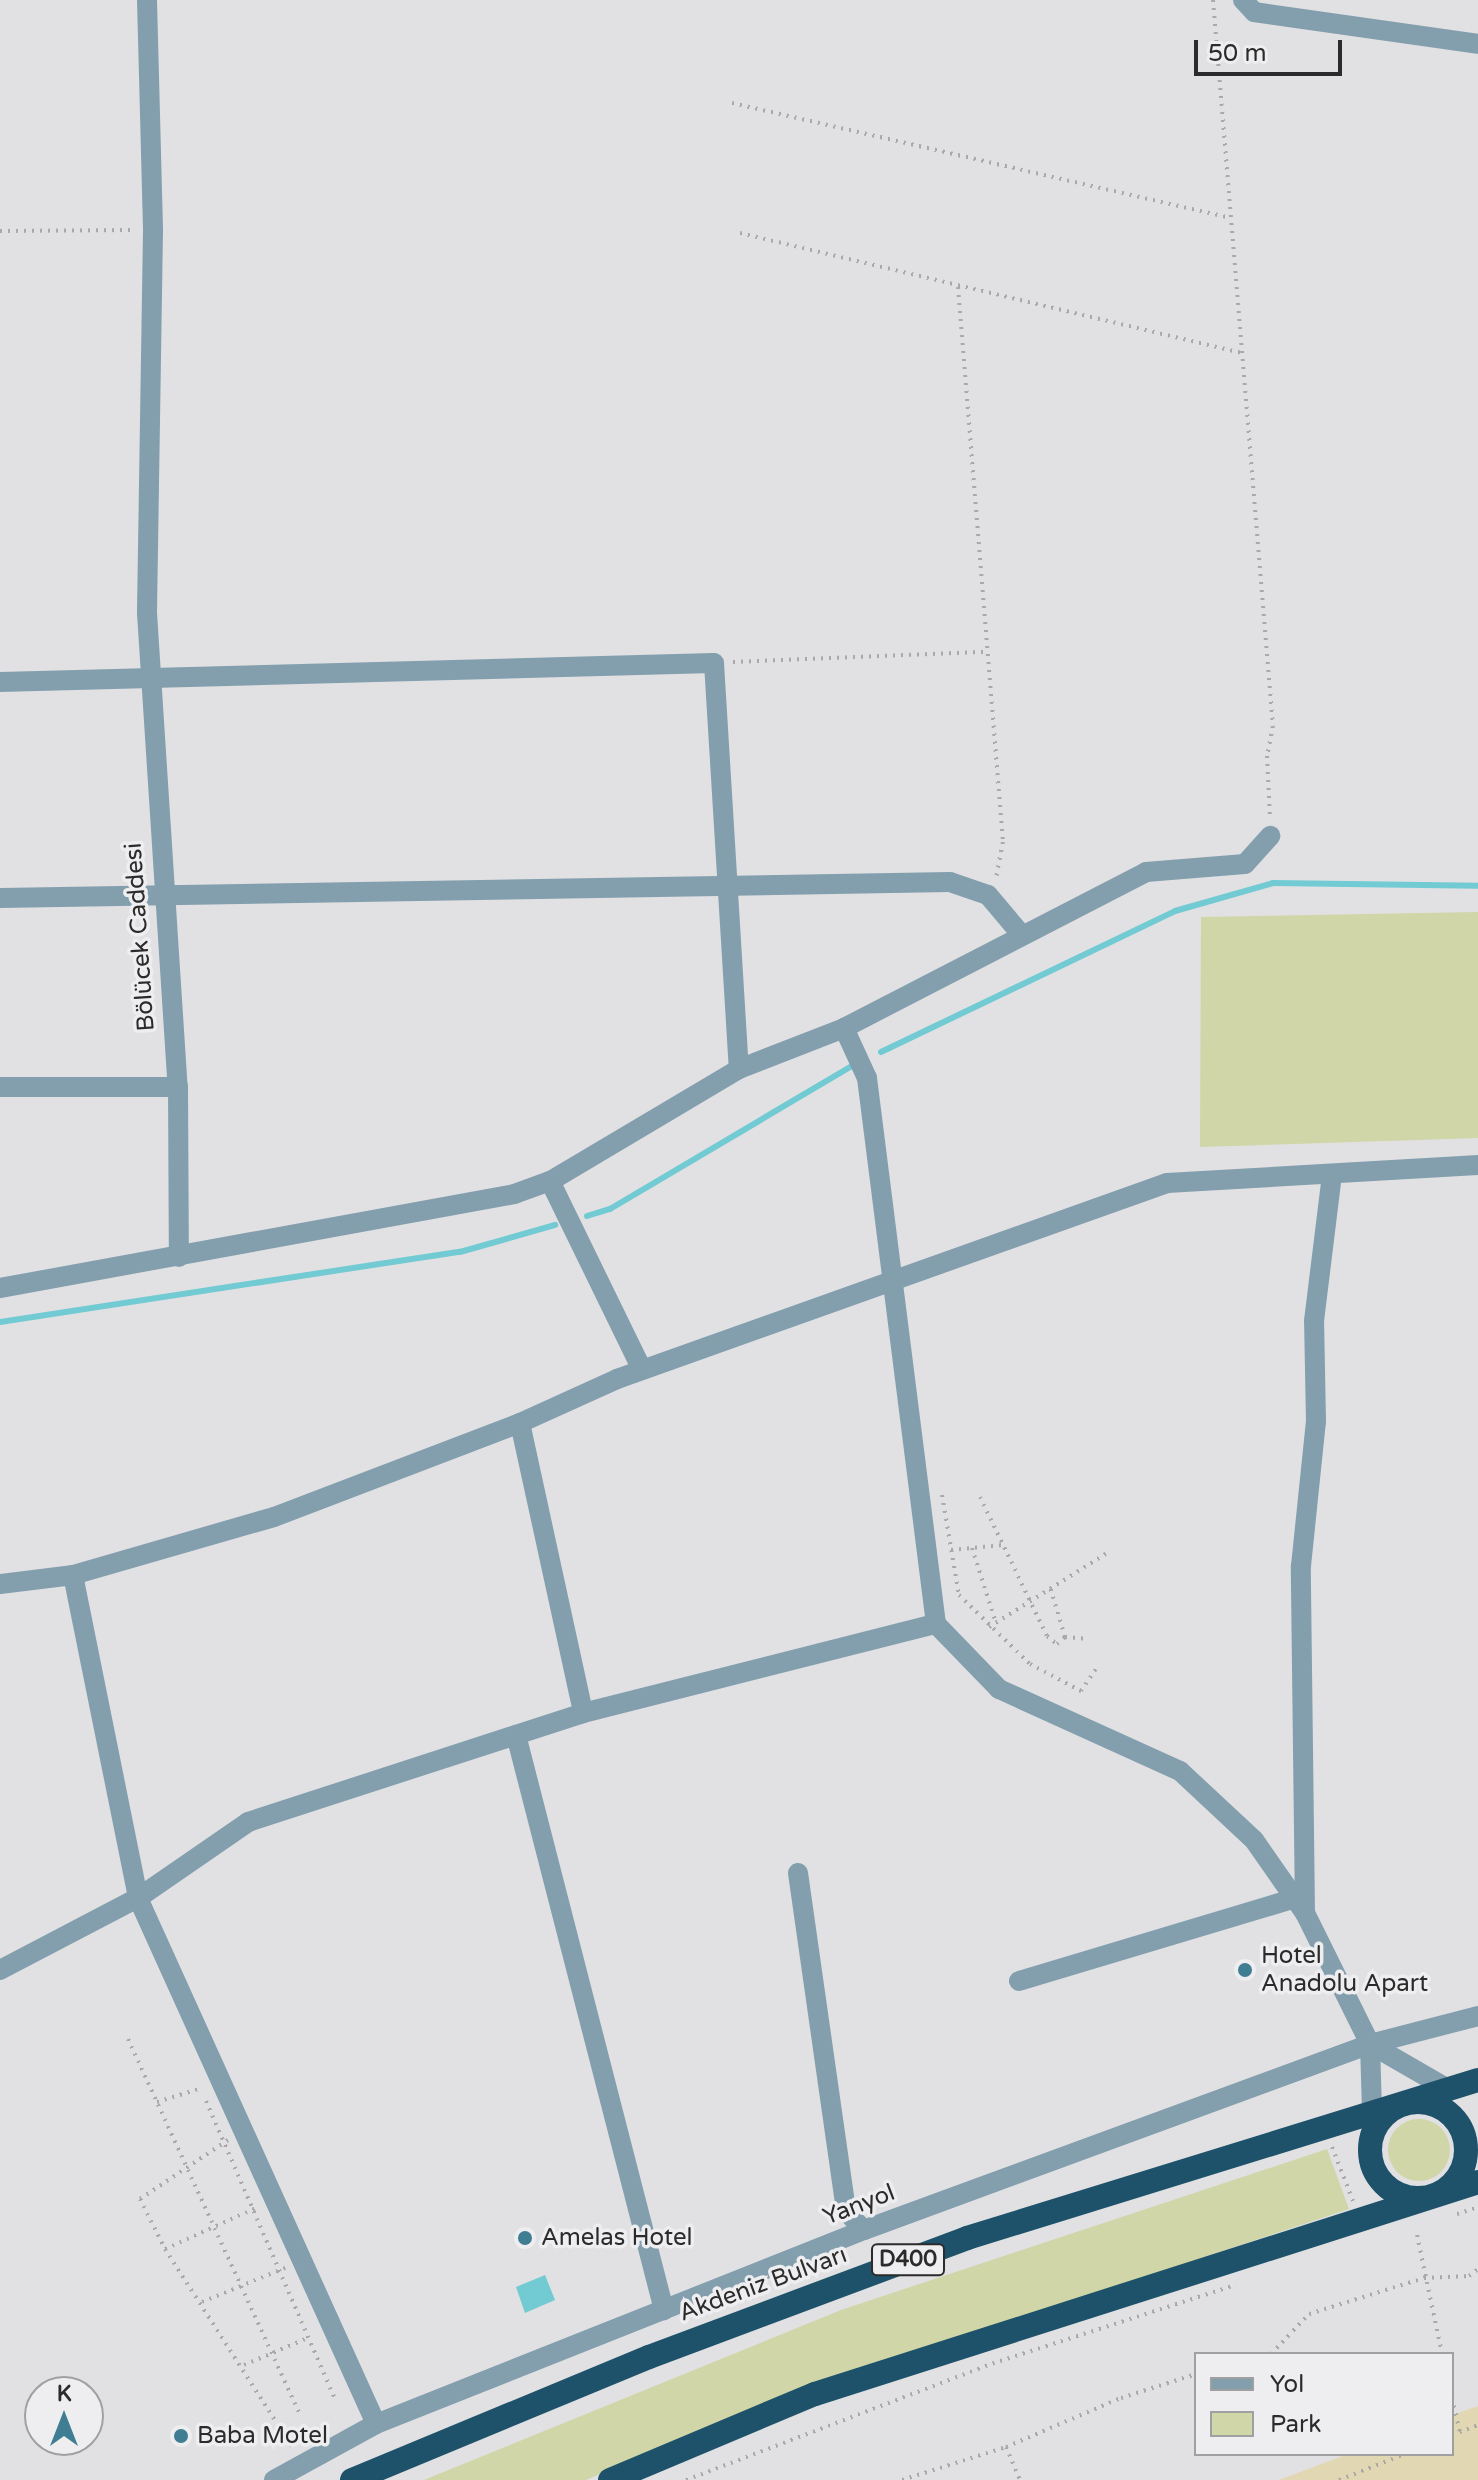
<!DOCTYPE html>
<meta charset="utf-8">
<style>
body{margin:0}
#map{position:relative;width:1478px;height:2480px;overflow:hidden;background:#e1e1e3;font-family:"Varela Round",sans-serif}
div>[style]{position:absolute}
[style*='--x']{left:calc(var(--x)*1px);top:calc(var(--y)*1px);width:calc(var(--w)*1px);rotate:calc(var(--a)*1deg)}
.green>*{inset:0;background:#d0d6a7}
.round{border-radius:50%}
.sand>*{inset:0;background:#e1d8b3}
.water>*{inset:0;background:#72cad3}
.stream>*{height:6px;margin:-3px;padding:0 3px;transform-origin:3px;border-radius:3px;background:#72cad3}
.path>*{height:4px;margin-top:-2px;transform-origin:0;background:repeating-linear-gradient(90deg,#a9a9aa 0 2px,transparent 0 8px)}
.minor>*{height:20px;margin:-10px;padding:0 10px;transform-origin:10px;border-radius:10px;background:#839fae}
.highway>*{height:24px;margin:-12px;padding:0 12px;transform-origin:12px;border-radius:12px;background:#1d526a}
.highway>.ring{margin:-12px;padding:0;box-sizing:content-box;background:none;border:24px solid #1d526a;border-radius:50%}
.dots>*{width:22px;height:22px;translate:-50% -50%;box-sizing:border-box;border:4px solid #eeeef0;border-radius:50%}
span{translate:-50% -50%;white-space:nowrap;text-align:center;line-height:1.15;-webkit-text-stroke:7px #eeeef0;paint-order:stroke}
.shield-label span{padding:2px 6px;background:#eeeef0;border:2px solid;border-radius:6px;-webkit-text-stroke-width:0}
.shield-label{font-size:22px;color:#2b2b2b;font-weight:700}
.street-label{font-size:24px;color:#2b2b2b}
.poi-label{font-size:24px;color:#2b2b2b}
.left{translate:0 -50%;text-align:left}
.legend{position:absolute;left:1194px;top:2352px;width:260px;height:104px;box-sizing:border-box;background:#eeeef0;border:2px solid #a0a0a1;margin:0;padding:10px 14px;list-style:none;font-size:24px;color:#2b2b2b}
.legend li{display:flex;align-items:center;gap:16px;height:40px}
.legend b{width:40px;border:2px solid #a0a0a1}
.north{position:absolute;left:24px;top:2376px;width:80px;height:80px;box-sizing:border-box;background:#eeeef0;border:2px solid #a0a0a1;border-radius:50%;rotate:0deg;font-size:22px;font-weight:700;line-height:32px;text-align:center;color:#2b2b2b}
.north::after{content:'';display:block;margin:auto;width:28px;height:36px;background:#3f7d93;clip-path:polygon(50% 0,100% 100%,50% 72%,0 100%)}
.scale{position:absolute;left:1194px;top:40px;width:148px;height:36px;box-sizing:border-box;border:4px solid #2b2b2b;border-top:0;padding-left:10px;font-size:24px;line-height:28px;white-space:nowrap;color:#2b2b2b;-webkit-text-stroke:6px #eeeef0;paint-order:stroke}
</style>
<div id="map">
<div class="green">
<i style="clip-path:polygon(1478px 912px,1478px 1138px,1200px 1147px,1201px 917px)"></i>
<i class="round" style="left:1388px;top:2119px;width:62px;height:62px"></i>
<i style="clip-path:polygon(1327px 2149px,1349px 2209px,778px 2399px,586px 2480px,424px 2480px,841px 2310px)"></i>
</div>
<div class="sand">
<i style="clip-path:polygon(1478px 2406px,1478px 2480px,1279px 2480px,1348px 2454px,1452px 2454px,1452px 2415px)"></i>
</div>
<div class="water">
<i style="clip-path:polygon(545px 2275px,555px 2300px,525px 2313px,516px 2287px)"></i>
</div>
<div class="stream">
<i style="--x:881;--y:1052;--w:326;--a:-25.6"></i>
<i style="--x:1175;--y:911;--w:102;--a:-15.9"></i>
<i style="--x:1273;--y:883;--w:205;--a:0.8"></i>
<i style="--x:587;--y:1216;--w:24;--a:-17"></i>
<i style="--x:610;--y:1209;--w:279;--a:-30.6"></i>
<i style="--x:0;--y:1322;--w:465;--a:-8.7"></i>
<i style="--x:460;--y:1252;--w:99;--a:-15.9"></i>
</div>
<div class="path">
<i style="--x:1213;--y:0;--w:728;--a:85.28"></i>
<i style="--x:1273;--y:726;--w:31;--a:101"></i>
<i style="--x:1267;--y:756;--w:62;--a:87.2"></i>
<i style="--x:732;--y:103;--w:512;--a:12.98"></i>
<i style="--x:0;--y:231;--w:134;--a:-0.4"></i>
<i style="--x:740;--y:233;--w:516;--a:13.44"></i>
<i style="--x:958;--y:287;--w:557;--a:85.36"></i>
<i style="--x:1003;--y:842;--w:37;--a:101"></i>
<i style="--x:733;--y:662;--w:254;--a:-2.3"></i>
<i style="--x:942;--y:1495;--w:101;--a:80.4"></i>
<i style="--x:959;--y:1595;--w:99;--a:44.2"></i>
<i style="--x:1030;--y:1664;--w:58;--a:27.9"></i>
<i style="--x:1081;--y:1691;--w:30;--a:-56"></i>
<i style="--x:980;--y:1497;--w:154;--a:64.3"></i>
<i style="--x:1047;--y:1636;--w:13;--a:39"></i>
<i style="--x:1057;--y:1644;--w:11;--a:-41"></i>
<i style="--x:1065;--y:1637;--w:52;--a:-106.7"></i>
<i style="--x:972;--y:1548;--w:76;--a:72.3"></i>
<i style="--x:951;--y:1550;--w:52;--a:-5.5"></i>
<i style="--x:989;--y:1627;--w:143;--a:-32.1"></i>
<i style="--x:1065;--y:1637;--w:21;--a:5"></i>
<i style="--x:128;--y:2039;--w:416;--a:65.4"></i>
<i style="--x:206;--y:2101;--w:327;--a:66.6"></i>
<i style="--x:157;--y:2102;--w:47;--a:-17.3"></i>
<i style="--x:228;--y:2140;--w:106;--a:146.2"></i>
<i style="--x:140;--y:2199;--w:56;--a:63.4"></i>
<i style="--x:165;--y:2249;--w:237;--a:57.3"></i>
<i style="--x:1332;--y:2147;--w:58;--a:68.7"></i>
<i style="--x:1457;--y:2214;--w:22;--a:-18"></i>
<i style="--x:1417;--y:2235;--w:122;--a:78.1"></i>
<i style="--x:165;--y:2249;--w:102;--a:-24.3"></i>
<i style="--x:202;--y:2302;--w:90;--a:-22.3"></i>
<i style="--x:1271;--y:2354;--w:55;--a:-46.5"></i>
<i style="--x:1309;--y:2314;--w:121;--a:-17.4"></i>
<i style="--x:1424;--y:2278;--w:45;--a:-2.5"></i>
<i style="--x:1469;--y:2276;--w:11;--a:-38"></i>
<i style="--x:244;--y:2365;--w:69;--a:-22.9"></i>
<i style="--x:1452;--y:2398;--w:35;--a:77"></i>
<i style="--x:1452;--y:2435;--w:28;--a:-21"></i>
<i style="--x:1006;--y:2447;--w:36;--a:67"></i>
<i style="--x:686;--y:2480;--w:336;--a:-20.8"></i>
<i style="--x:1000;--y:2361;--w:248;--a:-17.9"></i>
<i style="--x:902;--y:2480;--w:109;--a:-17.6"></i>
<i style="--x:1006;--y:2447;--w:125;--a:-23.1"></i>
<i style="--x:1121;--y:2398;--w:79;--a:-17.7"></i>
<i style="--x:1339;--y:2480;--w:71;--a:-21.5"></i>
</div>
<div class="minor">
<i style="--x:147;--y:0;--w:230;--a:88.5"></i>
<i style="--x:153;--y:230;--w:383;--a:90.9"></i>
<i style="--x:147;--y:613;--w:475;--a:86.3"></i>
<i style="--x:178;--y:1087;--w:170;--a:89.7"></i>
<i style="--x:1243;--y:0;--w:16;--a:47"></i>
<i style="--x:1254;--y:12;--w:226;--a:8.1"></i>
<i style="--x:0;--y:682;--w:714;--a:-1.52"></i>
<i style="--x:714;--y:663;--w:407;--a:86.5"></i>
<i style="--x:739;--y:1069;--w:220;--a:149.3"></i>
<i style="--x:550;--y:1181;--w:37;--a:160"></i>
<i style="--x:515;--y:1194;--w:524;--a:169.66"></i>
<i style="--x:0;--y:898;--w:950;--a:-0.96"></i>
<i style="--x:950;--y:882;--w:40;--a:18.9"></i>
<i style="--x:988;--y:895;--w:50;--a:49.9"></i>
<i style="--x:844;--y:1028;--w:55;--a:65.3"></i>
<i style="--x:867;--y:1078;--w:550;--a:82.8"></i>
<i style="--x:936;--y:1624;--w:91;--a:45.9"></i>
<i style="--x:999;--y:1689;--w:199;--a:24.4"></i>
<i style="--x:1180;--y:1771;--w:101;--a:43"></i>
<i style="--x:1254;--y:1840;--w:89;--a:55.1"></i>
<i style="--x:1305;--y:1913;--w:146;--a:63.6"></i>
<i style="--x:1370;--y:2044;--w:69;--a:88.3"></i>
<i style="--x:739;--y:1069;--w:113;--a:-21.3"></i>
<i style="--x:844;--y:1028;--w:340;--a:-27.3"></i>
<i style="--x:1146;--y:872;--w:99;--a:-4.6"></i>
<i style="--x:1245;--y:864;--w:38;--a:-48"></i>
<i style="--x:0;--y:1087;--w:178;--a:0"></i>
<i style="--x:550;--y:1181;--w:210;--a:64"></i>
<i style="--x:520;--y:1423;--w:297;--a:77.7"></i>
<i style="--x:73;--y:1575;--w:329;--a:78.6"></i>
<i style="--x:138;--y:1898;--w:577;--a:65.65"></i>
<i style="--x:0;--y:1584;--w:74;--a:-7"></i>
<i style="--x:73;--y:1575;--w:209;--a:-16.1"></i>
<i style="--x:274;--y:1517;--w:263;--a:-20.9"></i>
<i style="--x:520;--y:1423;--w:107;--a:-24.4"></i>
<i style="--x:617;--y:1379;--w:584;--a:-19.61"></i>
<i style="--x:1167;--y:1183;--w:312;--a:-3.3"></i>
<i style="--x:516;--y:1735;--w:594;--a:75.57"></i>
<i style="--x:798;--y:1873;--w:341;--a:81.9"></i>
<i style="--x:846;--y:2211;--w:26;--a:47"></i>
<i style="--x:1305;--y:1913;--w:347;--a:-90.7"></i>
<i style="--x:1301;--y:1566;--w:145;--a:-84.1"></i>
<i style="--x:1316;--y:1422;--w:101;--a:-91.1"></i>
<i style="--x:1314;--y:1321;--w:148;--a:-83"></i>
<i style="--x:0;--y:1970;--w:156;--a:-27.6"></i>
<i style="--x:138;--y:1898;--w:134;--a:-34.6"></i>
<i style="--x:248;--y:1822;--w:352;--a:-18"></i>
<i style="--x:583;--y:1713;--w:364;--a:-14.2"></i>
<i style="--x:1019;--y:1981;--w:288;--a:-16.7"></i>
<i style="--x:1370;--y:2044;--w:90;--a:30"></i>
<i style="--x:274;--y:2480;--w:116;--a:-28.8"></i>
<i style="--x:376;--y:2424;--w:525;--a:-21.68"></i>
<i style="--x:864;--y:2230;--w:539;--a:-20.18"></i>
<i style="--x:1370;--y:2044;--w:112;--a:-14.5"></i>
</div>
<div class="highway">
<i class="ring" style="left:1370px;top:2102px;width:72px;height:72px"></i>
<i style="--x:352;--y:2480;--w:321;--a:-22.5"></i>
<i style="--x:649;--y:2357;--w:340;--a:-20.5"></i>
<i style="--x:967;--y:2238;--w:535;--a:-17.18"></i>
<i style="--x:610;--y:2480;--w:222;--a:-22.8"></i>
<i style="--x:815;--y:2394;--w:696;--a:-17.73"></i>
</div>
<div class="dots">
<i style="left:1245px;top:1970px;background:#3f7d93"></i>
<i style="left:525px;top:2238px;background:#3f7d93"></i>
<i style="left:181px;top:2436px;background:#3f7d93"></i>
</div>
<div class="shield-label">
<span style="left:908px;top:2260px">D400</span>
</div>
<div class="street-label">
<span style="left:140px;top:937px;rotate:-94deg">Bölücek Caddesi</span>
<span style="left:859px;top:2205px;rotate:-21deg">Yanyol</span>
<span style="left:763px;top:2284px;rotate:-20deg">Akdeniz Bulvarı</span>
</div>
<div class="poi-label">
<span class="left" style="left:1261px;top:1970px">Hotel<br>Anadolu Apart</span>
<span class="left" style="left:541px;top:2238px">Amelas Hotel</span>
<span class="left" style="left:197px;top:2436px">Baba Motel</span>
</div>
<ul class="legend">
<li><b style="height:10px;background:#839fae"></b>Yol</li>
<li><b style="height:22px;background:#d0d6a7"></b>Park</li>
</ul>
<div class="north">K</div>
<div class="scale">50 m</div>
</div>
